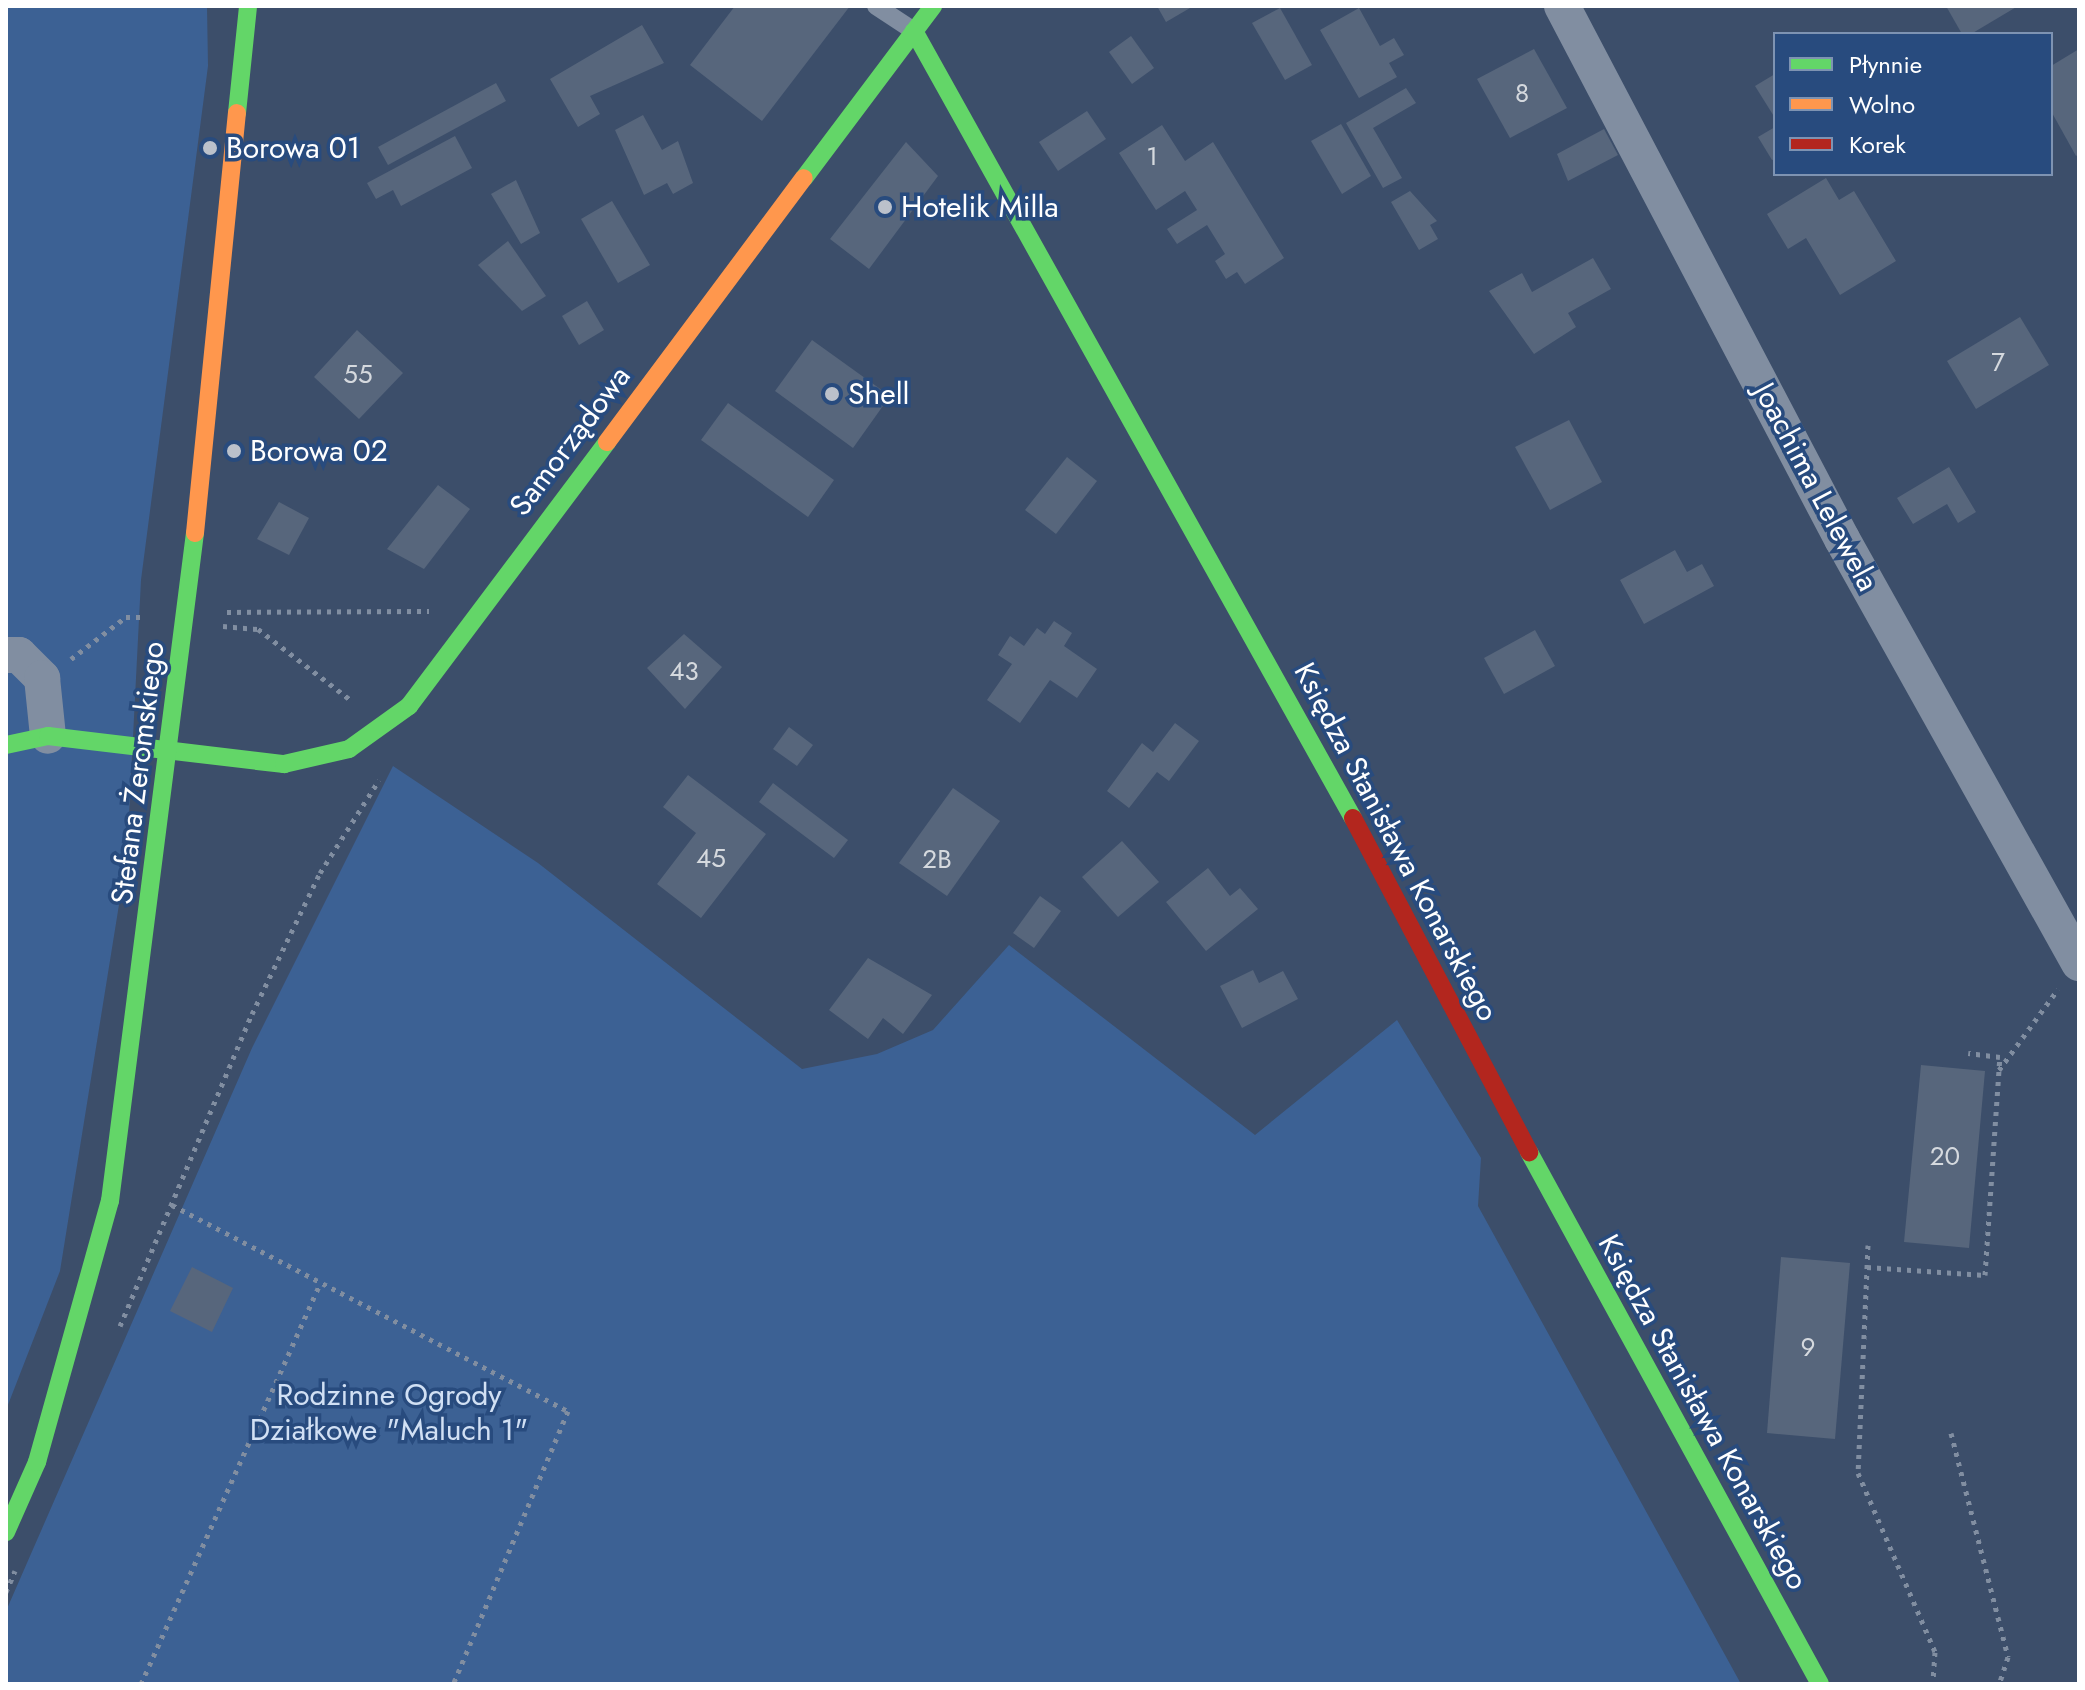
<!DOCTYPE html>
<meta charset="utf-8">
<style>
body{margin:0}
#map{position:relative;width:2085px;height:1690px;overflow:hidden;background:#3c4e6a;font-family:Jost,sans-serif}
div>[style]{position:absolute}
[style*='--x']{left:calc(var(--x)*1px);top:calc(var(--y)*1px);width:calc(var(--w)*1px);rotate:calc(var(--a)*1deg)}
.green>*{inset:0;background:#3c6194}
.building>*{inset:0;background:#57667c}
.path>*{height:5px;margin-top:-2.5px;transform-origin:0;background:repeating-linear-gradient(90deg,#818ea1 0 4px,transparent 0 10px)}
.lane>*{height:18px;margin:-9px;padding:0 9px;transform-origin:9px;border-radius:9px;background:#818ea1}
.street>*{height:36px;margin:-18px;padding:0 18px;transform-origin:18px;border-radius:18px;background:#818ea1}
.fast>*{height:18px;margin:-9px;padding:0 9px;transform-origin:9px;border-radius:9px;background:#63d668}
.slow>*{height:18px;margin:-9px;padding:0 9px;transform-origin:9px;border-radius:9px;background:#ff974d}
.jam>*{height:18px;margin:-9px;padding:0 9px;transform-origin:9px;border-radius:9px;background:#b3261e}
.dots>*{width:22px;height:22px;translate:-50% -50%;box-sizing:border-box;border:4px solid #284b7e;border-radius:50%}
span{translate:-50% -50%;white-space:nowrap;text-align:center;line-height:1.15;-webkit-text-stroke:7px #284b7e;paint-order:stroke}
.number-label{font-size:26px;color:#d5d9de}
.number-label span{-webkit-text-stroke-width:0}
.poi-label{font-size:30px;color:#fff}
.left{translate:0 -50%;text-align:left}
.street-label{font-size:30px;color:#fff}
.park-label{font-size:30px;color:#d1e0f4}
.frame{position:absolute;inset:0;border:8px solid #fff;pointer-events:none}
.legend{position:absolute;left:1773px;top:32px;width:280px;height:144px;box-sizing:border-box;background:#284b7e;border:2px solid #7e93b2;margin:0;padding:10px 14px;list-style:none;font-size:24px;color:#fff}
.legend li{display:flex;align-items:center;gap:16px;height:40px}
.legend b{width:40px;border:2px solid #7e93b2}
</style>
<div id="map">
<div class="green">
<i style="clip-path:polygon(6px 6px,207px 6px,208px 66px,141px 580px,127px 855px,60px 1271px,6px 1410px)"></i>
<i style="clip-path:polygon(393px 766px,538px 863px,802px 1069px,877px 1054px,933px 1030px,1009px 945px,1255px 1135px,1397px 1020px,1481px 1158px,1478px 1206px,1741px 1684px,6px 1684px,6px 1611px,252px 1048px)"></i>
</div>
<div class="building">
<i style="clip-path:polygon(735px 6px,850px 6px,762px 121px,690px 65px)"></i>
<i style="clip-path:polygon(1157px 6px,1189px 6px,1190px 8px,1166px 22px)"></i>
<i style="clip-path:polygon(1946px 6px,2018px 6px,1971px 34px,1962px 34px)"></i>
<i style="clip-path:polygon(1280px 8px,1312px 65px,1285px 80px,1252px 23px)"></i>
<i style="clip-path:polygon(1359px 8px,1380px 46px,1394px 38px,1404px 55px,1389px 63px,1397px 77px,1359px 98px,1320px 30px)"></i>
<i style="clip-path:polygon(642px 25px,664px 63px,590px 96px,600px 114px,578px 127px,550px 79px)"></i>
<i style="clip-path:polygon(1131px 36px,1154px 68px,1132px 84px,1109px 52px)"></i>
<i style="clip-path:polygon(1534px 49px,1567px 108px,1510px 138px,1477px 79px)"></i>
<i style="clip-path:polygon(2079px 49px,2079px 154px,2076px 156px,2051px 111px,2051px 66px)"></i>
<i style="clip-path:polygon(1775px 74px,1775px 118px,1755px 86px)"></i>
<i style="clip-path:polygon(496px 83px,506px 101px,388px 165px,378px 147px)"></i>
<i style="clip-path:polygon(1406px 88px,1416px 103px,1373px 128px,1402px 178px,1383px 188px,1346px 123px)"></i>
<i style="clip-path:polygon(1087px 111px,1106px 139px,1058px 171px,1039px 142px)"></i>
<i style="clip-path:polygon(643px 115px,662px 150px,678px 141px,693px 183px,673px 194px,667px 183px,644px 195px,615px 130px)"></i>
<i style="clip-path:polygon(1341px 124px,1371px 176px,1342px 194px,1311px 141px)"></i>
<i style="clip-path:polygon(1162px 125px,1185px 161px,1213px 142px,1284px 258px,1245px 284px,1237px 272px,1226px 279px,1215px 261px,1225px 254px,1207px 225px,1177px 244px,1167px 229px,1197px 210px,1185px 191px,1156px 210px,1119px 153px)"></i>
<i style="clip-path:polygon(1775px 127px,1775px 159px,1772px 160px,1758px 137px)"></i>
<i style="clip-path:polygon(1604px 129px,1618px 155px,1568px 181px,1557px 154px)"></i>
<i style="clip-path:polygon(455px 136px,472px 168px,401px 206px,393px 190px,376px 199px,367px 183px)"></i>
<i style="clip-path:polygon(906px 142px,938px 176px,869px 269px,830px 239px)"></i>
<i style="clip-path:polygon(1826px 178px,1839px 200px,1854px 191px,1896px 261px,1840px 295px,1806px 238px,1788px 249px,1767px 214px)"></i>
<i style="clip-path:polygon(516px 180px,540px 233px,521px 244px,491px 194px)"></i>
<i style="clip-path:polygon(1410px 191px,1437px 221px,1430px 225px,1438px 239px,1419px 250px,1391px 202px)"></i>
<i style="clip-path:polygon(612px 201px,650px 265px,618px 283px,581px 219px)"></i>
<i style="clip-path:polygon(508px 241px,546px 296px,522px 311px,478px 265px)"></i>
<i style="clip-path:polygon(1593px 258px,1611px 289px,1568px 313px,1576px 327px,1534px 354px,1489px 291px,1522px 273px,1532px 292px)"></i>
<i style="clip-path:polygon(587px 301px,604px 330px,579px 345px,562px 316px)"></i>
<i style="clip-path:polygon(2020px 317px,2049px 365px,1976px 409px,1947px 361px)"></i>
<i style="clip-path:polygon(357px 330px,403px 373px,359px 419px,314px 377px)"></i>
<i style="clip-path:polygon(812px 340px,890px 396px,853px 448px,775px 391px)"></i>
<i style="clip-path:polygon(728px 403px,834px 480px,808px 517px,701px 440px)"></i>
<i style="clip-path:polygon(1569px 420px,1602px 482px,1550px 510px,1515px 447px)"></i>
<i style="clip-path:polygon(1067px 457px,1097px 481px,1056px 534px,1025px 510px)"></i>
<i style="clip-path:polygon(1949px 467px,1976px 512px,1958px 523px,1947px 504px,1913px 524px,1897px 498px)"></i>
<i style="clip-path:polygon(438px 485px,470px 509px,424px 569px,387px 549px)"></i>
<i style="clip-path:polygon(279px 502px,309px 518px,289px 555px,257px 539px)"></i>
<i style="clip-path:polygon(1675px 550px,1687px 572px,1702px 564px,1714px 586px,1644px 624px,1620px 580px)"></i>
<i style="clip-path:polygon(1054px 621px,1072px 633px,1064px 646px,1097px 669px,1077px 698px,1050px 680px,1020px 723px,987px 700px,1012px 664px,998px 655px,1010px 636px,1024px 646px,1037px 628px,1045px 634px)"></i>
<i style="clip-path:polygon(1535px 630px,1555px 666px,1504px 694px,1484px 658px)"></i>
<i style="clip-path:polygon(684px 634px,722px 667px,685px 709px,647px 668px)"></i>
<i style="clip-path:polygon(1175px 723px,1199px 741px,1169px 781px,1157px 772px,1129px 808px,1107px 791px,1142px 743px,1153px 752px)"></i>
<i style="clip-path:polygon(789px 727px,813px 745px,797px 766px,773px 749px)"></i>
<i style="clip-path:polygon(688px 775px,766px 834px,701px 918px,657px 884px,696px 833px,663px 807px)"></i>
<i style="clip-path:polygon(773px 783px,848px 840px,834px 858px,759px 802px)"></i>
<i style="clip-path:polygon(953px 788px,1000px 821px,947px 896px,899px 863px)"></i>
<i style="clip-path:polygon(1122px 841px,1159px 882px,1118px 917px,1082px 877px)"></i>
<i style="clip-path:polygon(1208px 868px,1230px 896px,1240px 888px,1258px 909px,1206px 951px,1166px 902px)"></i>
<i style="clip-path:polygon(1040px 896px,1061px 911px,1034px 948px,1013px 933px)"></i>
<i style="clip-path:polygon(868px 958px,932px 995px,903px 1034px,883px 1018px,868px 1039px,829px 1010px)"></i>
<i style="clip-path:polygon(1253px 970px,1259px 983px,1283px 971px,1298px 999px,1242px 1028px,1220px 986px)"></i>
<i style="clip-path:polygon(1921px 1065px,1985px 1071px,1969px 1248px,1904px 1242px)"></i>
<i style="clip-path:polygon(1781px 1257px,1850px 1263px,1835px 1439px,1767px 1433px)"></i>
<i style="clip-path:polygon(192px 1267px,233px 1288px,212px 1332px,170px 1311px)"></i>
</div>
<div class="path">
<i style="--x:227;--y:612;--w:202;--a:-0.3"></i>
<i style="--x:223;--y:626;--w:35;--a:5"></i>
<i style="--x:258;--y:629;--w:118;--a:37.5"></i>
<i style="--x:71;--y:659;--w:69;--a:-37.4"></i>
<i style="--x:126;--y:617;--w:20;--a:0"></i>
<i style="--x:1999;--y:1070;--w:100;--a:-53.9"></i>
<i style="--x:172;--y:1205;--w:446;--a:27.5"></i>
<i style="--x:568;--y:1411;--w:296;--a:112.8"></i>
<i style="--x:1868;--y:1245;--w:228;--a:92.5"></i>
<i style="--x:1858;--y:1473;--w:195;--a:66.7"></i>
<i style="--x:1935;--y:1652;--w:32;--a:94"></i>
<i style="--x:1867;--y:1267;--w:118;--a:3.9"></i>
<i style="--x:1985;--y:1275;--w:219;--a:-86.1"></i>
<i style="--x:2000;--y:1057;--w:32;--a:-173"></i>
<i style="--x:120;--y:1326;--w:339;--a:-67.1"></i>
<i style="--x:252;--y:1014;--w:157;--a:-64.3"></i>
<i style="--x:320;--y:873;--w:110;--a:-57.6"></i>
<i style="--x:1951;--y:1433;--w:231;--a:75.7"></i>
<i style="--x:2008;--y:1657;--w:28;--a:108"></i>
<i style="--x:6;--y:1592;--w:23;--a:-67"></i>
<i style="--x:141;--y:1684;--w:439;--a:-65.9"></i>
</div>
<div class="lane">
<i style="--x:876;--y:6;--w:45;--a:33.3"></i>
</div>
<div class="street">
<i style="--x:1562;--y:6;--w:602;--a:62.29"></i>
<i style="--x:1842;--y:539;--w:486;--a:60.8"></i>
<i style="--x:6;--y:655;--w:13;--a:0"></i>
<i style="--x:19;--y:655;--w:33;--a:45"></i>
<i style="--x:42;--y:678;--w:58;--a:84.1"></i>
</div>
<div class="fast">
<i style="--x:914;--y:31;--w:901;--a:60.85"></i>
<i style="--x:237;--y:113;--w:108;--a:-84.1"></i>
<i style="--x:804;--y:178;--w:215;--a:-53.1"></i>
<i style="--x:6;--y:745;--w:43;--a:-12.1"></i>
<i style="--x:48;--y:736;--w:238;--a:6.8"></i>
<i style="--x:284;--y:764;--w:67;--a:-13"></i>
<i style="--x:349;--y:749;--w:74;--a:-35.6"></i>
<i style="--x:409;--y:706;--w:330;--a:-53.1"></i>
<i style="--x:1529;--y:1152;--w:606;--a:61.32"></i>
<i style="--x:6;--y:1532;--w:77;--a:-66.1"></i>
<i style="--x:37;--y:1462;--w:271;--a:-74.4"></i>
<i style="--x:110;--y:1201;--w:673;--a:-82.75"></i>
</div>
<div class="slow">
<i style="--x:607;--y:442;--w:329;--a:-53.3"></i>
<i style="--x:195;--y:533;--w:422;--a:-84.3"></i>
</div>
<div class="jam">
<i style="--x:1353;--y:818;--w:378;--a:62.2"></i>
</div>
<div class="dots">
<i style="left:210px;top:148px;background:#bbc1cb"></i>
<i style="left:885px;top:207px;background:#bbc1cb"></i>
<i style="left:832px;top:394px;background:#bbc1cb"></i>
<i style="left:234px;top:451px;background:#bbc1cb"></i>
</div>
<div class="number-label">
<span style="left:1522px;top:94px">8</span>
<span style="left:1152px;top:157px">1</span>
<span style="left:1998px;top:363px">7</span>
<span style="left:358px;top:375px">55</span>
<span style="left:684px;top:672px">43</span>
<span style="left:711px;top:859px">45</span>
<span style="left:937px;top:860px">2B</span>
<span style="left:1945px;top:1157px">20</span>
<span style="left:1808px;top:1348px">9</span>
</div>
<div class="poi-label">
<span class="left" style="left:226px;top:148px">Borowa 01</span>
<span class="left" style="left:901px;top:207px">Hotelik Milla</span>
<span class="left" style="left:848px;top:394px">Shell</span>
<span class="left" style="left:250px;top:451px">Borowa 02</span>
</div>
<div class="street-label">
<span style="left:570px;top:441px;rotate:-53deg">Samorządowa</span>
<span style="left:1816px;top:487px;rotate:62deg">Joachima Lelewela</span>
<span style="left:138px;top:773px;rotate:-83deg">Stefana Żeromskiego</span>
<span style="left:1396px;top:842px;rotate:62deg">Księdza Stanisława Konarskiego</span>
<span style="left:1703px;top:1412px;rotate:61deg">Księdza Stanisława Konarskiego</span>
</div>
<div class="park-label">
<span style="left:389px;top:1412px">Rodzinne Ogrody<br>Działkowe "Maluch 1"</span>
</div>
<div class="frame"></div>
<ul class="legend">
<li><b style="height:10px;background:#63d668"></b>Płynnie</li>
<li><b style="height:10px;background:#ff974d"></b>Wolno</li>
<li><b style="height:10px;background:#b3261e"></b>Korek</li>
</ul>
</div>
